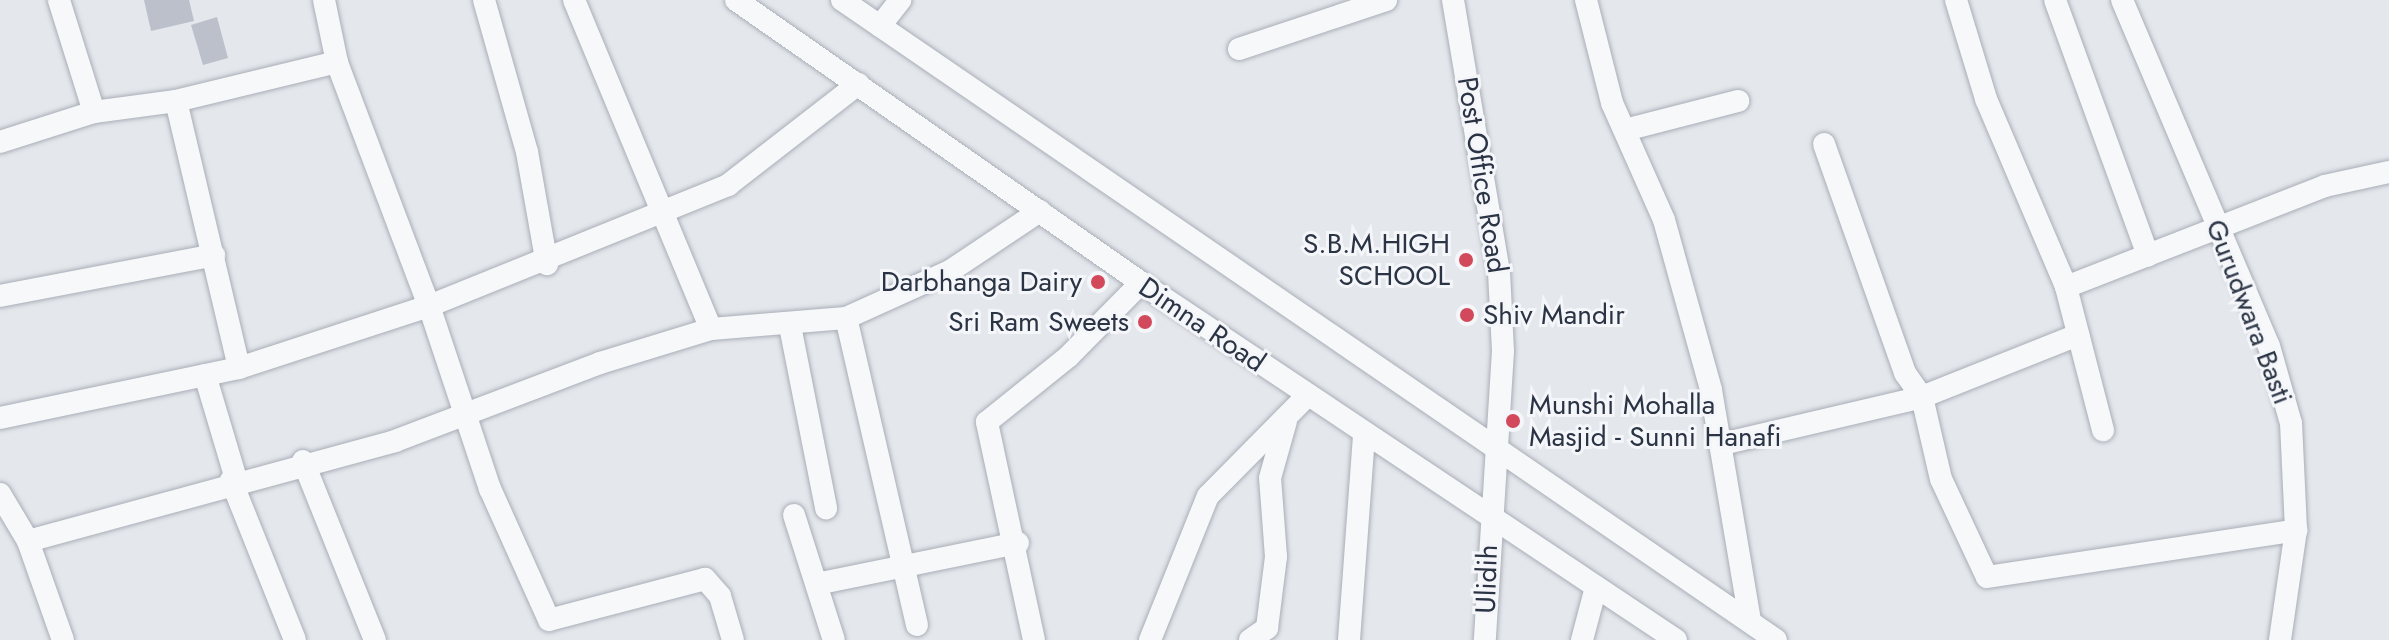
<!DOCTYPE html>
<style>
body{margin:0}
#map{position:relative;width:2389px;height:640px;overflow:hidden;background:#e4e7ec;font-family:Jost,sans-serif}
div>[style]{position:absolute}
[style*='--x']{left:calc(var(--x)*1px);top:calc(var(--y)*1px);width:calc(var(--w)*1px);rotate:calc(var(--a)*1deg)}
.building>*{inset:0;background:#bbc0ca}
.roads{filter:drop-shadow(0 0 2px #a9aeb7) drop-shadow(0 0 2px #a9aeb7)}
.minor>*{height:22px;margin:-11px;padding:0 11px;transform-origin:11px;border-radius:11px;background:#f7f8fa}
.dots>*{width:22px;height:22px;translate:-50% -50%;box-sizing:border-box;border:4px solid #f4f6f9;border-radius:50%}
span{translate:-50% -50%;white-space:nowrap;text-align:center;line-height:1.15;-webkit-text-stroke:6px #f4f6f9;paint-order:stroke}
.street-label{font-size:28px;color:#2b3445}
.poi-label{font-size:28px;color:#2b3445}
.right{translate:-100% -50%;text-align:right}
.left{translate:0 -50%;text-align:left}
</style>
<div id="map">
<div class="building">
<i style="clip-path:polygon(144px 0,189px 0,194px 21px,151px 31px)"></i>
<i style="clip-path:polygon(217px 17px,228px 58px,203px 65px,191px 25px)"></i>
</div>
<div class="roads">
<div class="minor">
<i style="--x:324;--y:0;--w:63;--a:78.2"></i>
<i style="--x:484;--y:0;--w:158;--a:74.2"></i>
<i style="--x:527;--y:152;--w:114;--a:79.9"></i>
<i style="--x:574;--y:0;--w:356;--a:67.4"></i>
<i style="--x:736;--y:0;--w:494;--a:34.9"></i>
<i style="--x:1141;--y:283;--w:643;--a:33.71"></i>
<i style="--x:842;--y:0;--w:1132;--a:34.42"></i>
<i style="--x:1453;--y:0;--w:276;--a:80.4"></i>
<i style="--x:1499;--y:272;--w:79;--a:87.1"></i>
<i style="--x:1503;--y:351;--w:290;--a:93.6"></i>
<i style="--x:1586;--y:0;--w:106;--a:75.8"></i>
<i style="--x:1612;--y:103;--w:128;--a:66"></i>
<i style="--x:1664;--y:220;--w:176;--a:74.5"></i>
<i style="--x:1711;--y:390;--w:233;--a:80.4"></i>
<i style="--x:1956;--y:0;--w:103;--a:73.1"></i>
<i style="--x:1986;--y:99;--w:204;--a:66.9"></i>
<i style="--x:2066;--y:287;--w:148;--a:75.5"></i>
<i style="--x:2055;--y:0;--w:272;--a:70"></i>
<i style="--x:2122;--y:0;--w:376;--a:67"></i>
<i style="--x:2269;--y:346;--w:80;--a:74.1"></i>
<i style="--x:2291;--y:423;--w:107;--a:87.3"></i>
<i style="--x:2296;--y:530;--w:111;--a:98.3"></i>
<i style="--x:880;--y:26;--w:33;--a:-52"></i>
<i style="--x:1239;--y:49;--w:155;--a:-18.4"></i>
<i style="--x:176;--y:101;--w:274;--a:76.7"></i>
<i style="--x:1625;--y:130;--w:117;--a:-14.4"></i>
<i style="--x:0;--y:142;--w:99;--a:-17.7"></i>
<i style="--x:1824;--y:144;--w:243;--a:70.5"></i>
<i style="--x:1905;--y:373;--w:29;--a:55"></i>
<i style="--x:1922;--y:397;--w:84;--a:77"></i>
<i style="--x:1941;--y:479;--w:108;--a:64.9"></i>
<i style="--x:1987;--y:577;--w:313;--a:-8.6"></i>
<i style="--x:2066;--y:287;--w:278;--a:-21.3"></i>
<i style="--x:2325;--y:186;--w:66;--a:-12.3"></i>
<i style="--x:0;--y:296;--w:218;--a:-10.8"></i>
<i style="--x:790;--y:326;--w:186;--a:78.8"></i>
<i style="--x:205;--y:375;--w:109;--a:73.4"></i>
<i style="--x:0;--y:418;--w:244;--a:-11.8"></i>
<i style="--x:239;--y:368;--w:200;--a:-18.1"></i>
<i style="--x:429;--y:306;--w:261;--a:-110.7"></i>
<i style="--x:337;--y:62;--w:166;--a:166.4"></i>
<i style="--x:176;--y:101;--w:83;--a:172.4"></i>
<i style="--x:94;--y:112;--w:117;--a:-107.4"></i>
<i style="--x:1722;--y:444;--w:205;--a:-13.2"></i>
<i style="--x:1922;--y:397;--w:168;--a:-21.7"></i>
<i style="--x:303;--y:461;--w:193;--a:68.1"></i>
<i style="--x:231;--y:480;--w:172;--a:68.2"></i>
<i style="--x:0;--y:494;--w:55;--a:59.2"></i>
<i style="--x:794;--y:515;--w:131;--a:72.3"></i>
<i style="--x:821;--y:583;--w:201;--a:-11.5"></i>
<i style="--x:917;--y:625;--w:315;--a:-103"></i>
<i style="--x:846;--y:318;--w:114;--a:-24.3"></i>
<i style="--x:950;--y:271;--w:108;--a:-33.7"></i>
<i style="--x:63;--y:640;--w:105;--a:-109.5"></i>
<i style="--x:28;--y:541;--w:380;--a:-15.2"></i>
<i style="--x:395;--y:441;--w:219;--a:-20.8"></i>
<i style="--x:600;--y:363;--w:116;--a:-17"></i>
<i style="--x:711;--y:329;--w:135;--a:-4.7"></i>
<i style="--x:733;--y:640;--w:46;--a:-106.5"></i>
<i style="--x:720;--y:596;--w:23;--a:-131"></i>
<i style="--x:705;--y:579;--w:161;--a:165.3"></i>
<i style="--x:549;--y:620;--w:144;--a:-114.2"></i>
<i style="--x:490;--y:489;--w:193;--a:-108.4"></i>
<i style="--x:429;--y:306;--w:323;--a:-22"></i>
<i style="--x:728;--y:185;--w:165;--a:-37.8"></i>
<i style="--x:1034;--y:640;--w:223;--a:-102.2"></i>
<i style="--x:987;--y:422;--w:105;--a:-38.8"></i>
<i style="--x:1069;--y:356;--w:103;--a:-45.4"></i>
<i style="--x:1150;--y:640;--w:155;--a:-68.1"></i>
<i style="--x:1208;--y:496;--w:141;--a:-45.3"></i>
<i style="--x:1250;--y:640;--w:21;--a:-35"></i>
<i style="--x:1267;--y:628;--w:72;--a:-82.8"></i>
<i style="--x:1276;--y:557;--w:79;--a:-94.3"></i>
<i style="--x:1270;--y:478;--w:59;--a:-74.3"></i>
<i style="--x:1349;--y:640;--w:207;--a:-85.8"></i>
<i style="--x:1582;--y:640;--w:55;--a:-75.2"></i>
</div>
</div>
<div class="dots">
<i style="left:1466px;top:260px;background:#d1495b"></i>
<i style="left:1098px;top:282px;background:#d1495b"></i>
<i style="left:1467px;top:315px;background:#d1495b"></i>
<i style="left:1145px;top:322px;background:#d1495b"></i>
<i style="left:1513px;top:421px;background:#d1495b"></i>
</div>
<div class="street-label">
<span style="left:1482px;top:175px;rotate:81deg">Post Office Road</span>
<span style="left:2249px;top:312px;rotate:69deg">Gurudwara Basti</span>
<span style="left:1202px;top:325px;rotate:34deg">Dimna Road</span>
<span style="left:1487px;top:579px;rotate:-88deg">Ulidih</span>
</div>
<div class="poi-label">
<span class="right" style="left:1450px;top:260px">S.B.M.HIGH<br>SCHOOL</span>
<span class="right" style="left:1082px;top:282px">Darbhanga Dairy</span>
<span class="left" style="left:1483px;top:315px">Shiv Mandir</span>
<span class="right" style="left:1129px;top:322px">Sri Ram Sweets</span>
<span class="left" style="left:1529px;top:421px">Munshi Mohalla<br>Masjid - Sunni Hanafi</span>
</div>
</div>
